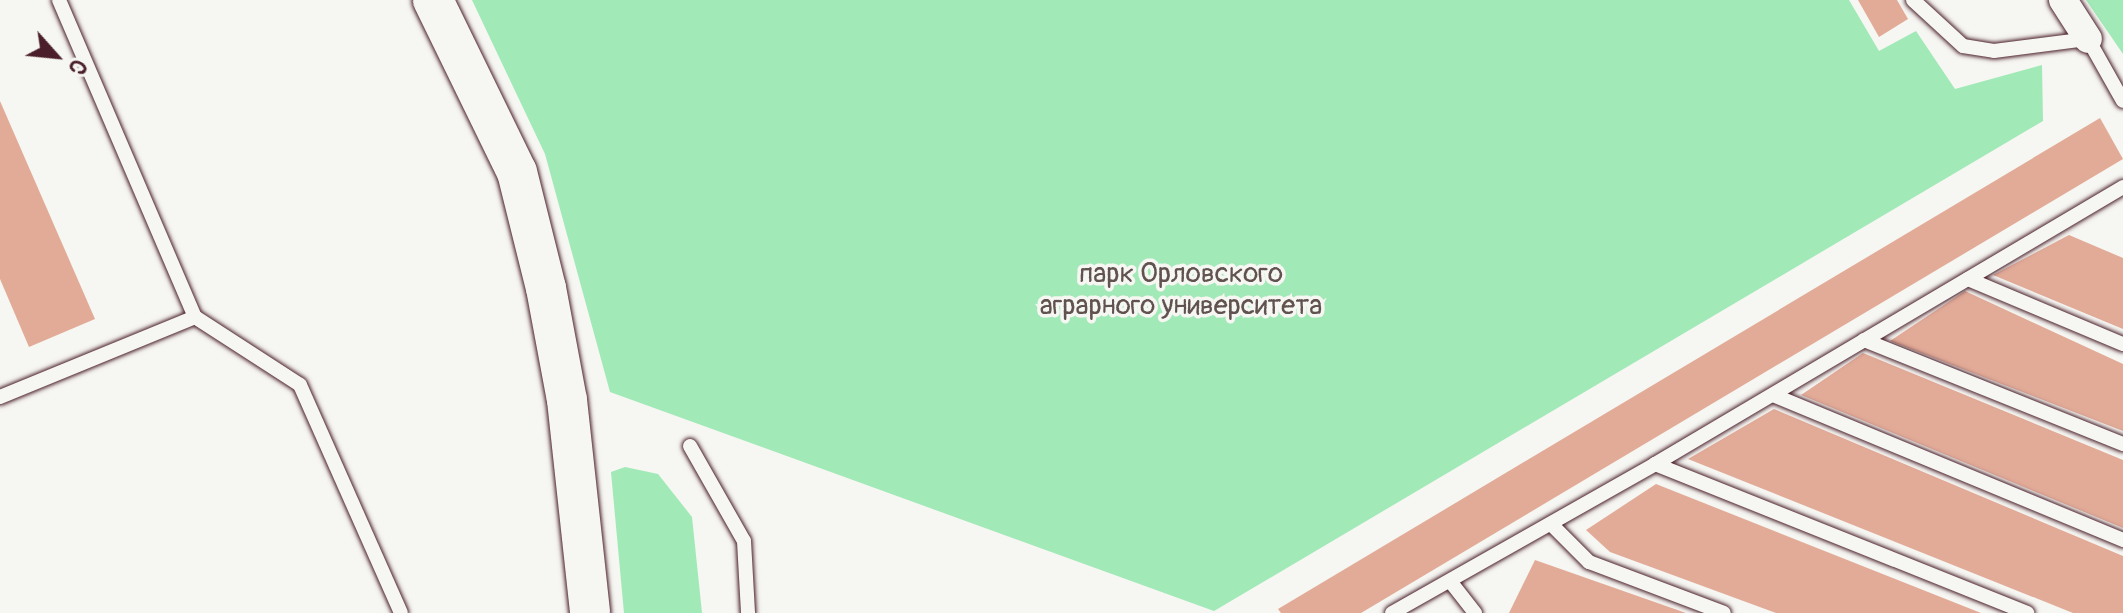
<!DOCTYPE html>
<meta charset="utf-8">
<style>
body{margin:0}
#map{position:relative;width:2123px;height:613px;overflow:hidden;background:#f6f6f2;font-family:Pangolin,sans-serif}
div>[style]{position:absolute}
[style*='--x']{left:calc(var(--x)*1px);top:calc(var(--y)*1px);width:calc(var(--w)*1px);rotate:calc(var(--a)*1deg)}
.green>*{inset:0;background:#a1e9b6}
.building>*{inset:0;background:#e2ab98}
.roads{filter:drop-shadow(0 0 2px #4a1f2b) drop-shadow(0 0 2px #4a1f2b)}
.lane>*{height:14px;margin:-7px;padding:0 7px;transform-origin:7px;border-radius:7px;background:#f6f6f2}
.street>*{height:28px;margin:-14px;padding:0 14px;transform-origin:14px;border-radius:14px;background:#f6f6f2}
.secondary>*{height:40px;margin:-20px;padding:0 20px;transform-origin:20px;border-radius:20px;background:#f6f6f2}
span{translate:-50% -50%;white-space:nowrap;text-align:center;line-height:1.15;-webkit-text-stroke:7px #f6f6f2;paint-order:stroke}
.park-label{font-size:28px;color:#60524e}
.north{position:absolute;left:16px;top:16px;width:80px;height:80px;-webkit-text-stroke:6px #f6f6f2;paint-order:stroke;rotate:117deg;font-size:22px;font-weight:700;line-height:32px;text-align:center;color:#4a1f2b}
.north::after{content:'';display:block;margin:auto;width:28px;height:36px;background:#4a1f2b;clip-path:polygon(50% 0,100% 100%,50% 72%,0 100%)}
</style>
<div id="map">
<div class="green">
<i style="clip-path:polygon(472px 0,1849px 0,1879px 51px,1916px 31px,1955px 89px,2042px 65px,2043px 121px,1214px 611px,610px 392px,545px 154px)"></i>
<i style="clip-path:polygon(2086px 0,2123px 0,2123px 54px)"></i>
<i style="clip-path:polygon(625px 467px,658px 474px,692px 517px,702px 613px,624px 613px,611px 472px)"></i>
</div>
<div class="building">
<i style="clip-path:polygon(1858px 0,1897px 0,1908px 19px,1879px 37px)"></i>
<i style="clip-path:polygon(0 101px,95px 319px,29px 347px,0 279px)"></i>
<i style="clip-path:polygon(2100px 118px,2123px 159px,1361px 613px,1281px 613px,1278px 609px)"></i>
<i style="clip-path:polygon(2069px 235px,2123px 258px,2123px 329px,1993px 275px)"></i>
<i style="clip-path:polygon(1965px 291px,2123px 364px,2123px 431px,1890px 341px)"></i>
<i style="clip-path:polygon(1863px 353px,2123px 460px,2123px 528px,1801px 395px)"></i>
<i style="clip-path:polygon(1774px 409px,2123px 556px,2123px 613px,2073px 613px,1688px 459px)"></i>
<i style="clip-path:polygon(1656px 484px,1981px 613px,1776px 613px,1610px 552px,1586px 530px)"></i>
<i style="clip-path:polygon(1535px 560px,1686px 613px,1509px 613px)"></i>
</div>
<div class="roads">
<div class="lane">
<i style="--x:59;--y:0;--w:345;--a:66.8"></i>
<i style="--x:195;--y:317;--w:125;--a:32.9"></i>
<i style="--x:300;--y:385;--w:249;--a:66.1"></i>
<i style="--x:1913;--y:0;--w:68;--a:42.6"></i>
<i style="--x:1963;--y:46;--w:31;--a:9"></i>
<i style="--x:1994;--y:51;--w:95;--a:-7.3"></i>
<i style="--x:2088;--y:39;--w:71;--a:60.6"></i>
<i style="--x:1968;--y:279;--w:168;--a:22.8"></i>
<i style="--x:1864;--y:340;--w:279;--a:21.9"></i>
<i style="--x:1773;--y:395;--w:379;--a:22.5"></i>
<i style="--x:0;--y:397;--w:211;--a:-22.3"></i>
<i style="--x:690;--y:446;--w:109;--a:60.4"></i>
<i style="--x:744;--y:541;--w:72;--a:86.8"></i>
<i style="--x:1655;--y:464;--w:544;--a:-30.62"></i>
<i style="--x:1551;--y:524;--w:54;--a:45"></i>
<i style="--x:1589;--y:562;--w:144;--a:20.7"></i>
<i style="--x:1450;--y:581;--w:41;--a:52"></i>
<i style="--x:1392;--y:613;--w:302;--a:-29.5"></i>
<i style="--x:1655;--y:464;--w:401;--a:21.8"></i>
</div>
<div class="street">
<i style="--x:2063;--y:0;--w:46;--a:57.3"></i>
</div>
<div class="secondary">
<i style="--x:433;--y:0;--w:191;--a:64"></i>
<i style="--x:517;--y:172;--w:120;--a:76"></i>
<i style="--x:546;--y:288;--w:114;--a:79.4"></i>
<i style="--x:567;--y:400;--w:214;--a:83.8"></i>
</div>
</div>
<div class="park-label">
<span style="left:1181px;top:290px">парк Орловского<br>аграрного университета</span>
</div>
<div class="north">С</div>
</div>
